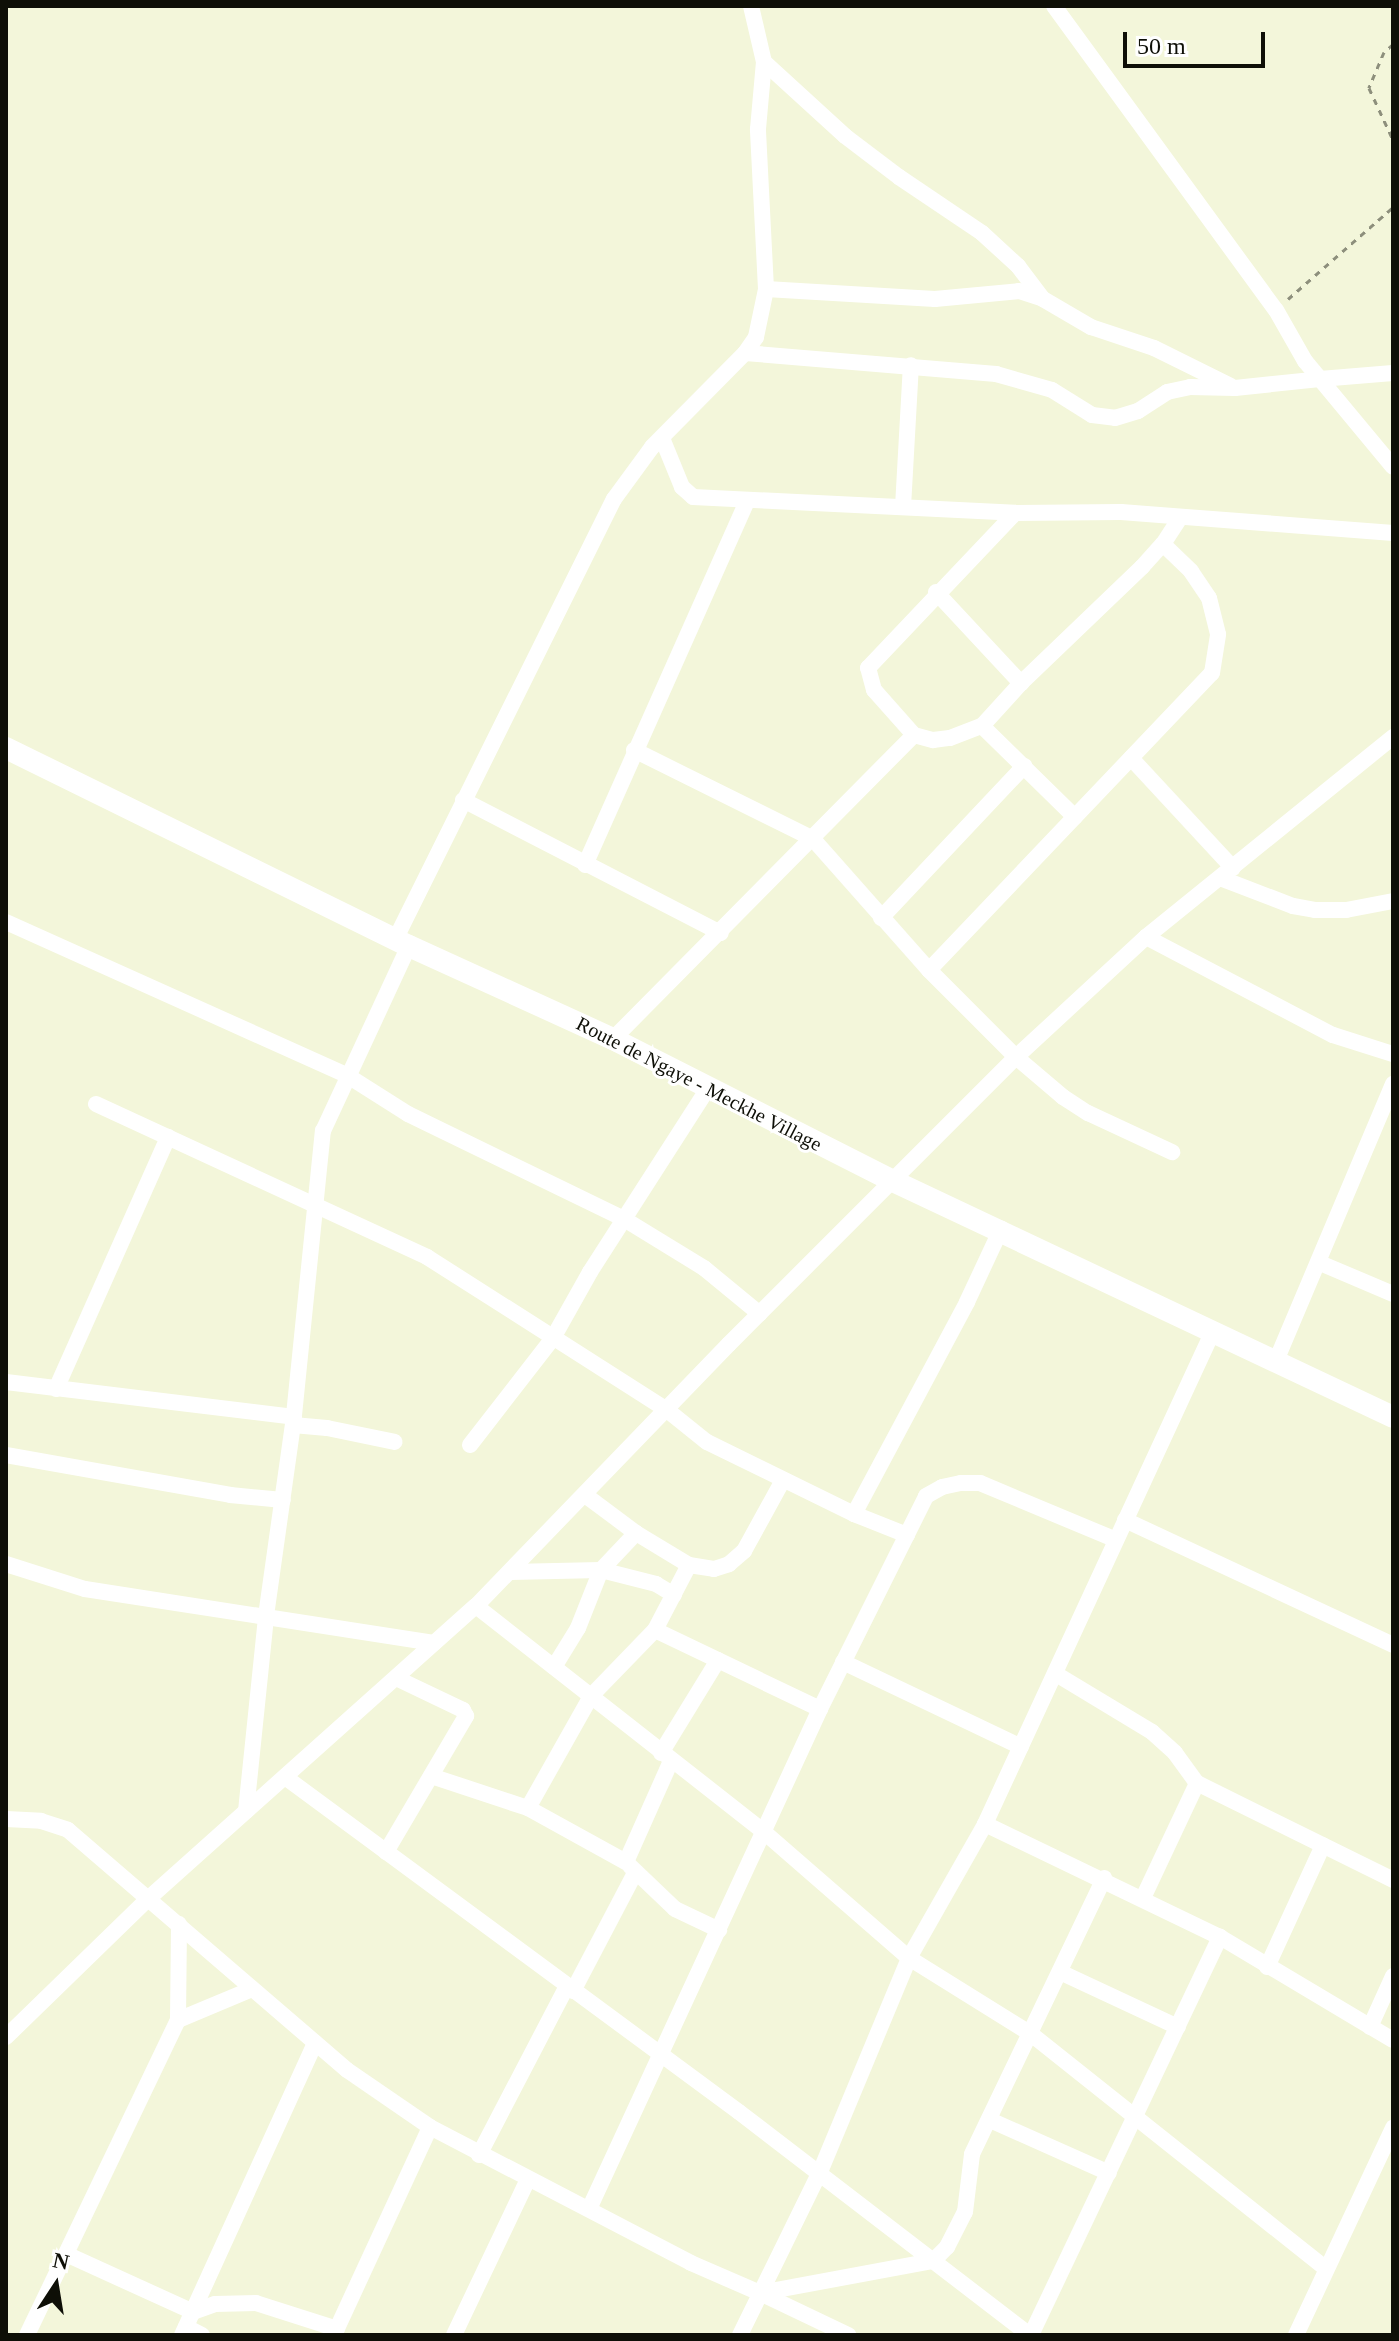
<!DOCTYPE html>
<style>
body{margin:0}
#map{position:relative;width:1399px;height:2341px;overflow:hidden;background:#f3f6da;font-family:"Times New Roman",serif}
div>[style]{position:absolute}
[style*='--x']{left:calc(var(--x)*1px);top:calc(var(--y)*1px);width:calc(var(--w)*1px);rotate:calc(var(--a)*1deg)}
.path>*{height:3px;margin-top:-1.5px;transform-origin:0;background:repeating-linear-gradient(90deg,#8d8f7c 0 6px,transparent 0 12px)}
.street>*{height:16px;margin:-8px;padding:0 8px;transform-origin:8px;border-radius:8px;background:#fff}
.secondary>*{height:22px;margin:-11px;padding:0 11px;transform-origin:11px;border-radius:11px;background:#fff}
span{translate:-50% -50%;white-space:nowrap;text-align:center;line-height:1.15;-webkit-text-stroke:6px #fff;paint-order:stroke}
.street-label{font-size:20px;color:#0e0f07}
.frame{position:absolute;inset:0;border:8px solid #0e0f07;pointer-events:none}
.north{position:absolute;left:16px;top:2245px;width:80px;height:80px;-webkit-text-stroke:6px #fff;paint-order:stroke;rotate:12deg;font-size:22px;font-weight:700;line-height:32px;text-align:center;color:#0e0f07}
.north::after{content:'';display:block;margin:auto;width:28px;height:36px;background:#0e0f07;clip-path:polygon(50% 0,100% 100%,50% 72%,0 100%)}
.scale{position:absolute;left:1123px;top:32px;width:142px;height:36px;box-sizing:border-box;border:4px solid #0e0f07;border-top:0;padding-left:10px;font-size:24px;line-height:28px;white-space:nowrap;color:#0e0f07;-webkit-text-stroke:6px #fff;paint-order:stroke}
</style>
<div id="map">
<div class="path">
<i style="--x:1393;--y:44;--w:12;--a:138"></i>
<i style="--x:1384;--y:52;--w:39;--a:113"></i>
<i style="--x:1369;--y:88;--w:57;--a:65.2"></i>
<i style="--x:1288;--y:299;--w:140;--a:-41.2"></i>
</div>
<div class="street">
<i style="--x:1054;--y:6;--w:376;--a:53.9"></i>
<i style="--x:1276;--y:310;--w:59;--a:60.4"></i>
<i style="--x:1305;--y:361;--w:23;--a:50"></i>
<i style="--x:1320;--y:379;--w:73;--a:-4.7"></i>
<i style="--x:764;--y:62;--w:110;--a:42.4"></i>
<i style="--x:845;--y:136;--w:68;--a:37.2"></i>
<i style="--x:899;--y:177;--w:100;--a:34"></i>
<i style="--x:982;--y:233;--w:49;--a:42.5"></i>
<i style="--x:1018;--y:266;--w:41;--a:52.9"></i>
<i style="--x:766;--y:289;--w:169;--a:3.4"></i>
<i style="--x:935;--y:299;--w:84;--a:-5.4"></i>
<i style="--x:1019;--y:291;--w:25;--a:18"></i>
<i style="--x:1043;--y:299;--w:56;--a:30.3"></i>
<i style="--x:1091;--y:327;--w:66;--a:18.4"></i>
<i style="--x:1154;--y:348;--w:86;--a:26.3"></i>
<i style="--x:745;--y:353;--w:252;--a:4.8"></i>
<i style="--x:996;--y:374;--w:58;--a:15.9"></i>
<i style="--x:1052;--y:390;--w:47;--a:32"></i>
<i style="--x:1092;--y:415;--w:23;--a:7"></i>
<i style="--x:1115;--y:418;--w:24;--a:-17"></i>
<i style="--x:1138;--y:411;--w:35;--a:-33"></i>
<i style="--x:1167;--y:392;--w:24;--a:-12"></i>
<i style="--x:1190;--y:387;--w:45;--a:1.3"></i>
<i style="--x:1235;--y:388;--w:85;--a:-6"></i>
<i style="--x:1320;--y:379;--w:114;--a:50.3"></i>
<i style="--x:662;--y:438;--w:53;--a:67.8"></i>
<i style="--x:682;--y:487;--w:15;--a:42"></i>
<i style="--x:693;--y:497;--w:322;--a:2.8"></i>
<i style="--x:1015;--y:513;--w:106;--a:-0.5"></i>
<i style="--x:1121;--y:512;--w:273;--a:4.4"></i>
<i style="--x:903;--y:507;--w:142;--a:-86.8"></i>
<i style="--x:936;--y:592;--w:125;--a:47"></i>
<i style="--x:1021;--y:683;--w:58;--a:132.2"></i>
<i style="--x:1021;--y:683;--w:168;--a:-43.8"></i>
<i style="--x:1142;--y:567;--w:31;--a:-48"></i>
<i style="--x:1163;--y:544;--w:30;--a:-57"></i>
<i style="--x:914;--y:735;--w:20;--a:15"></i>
<i style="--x:933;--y:740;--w:17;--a:-7"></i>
<i style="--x:950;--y:738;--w:34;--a:-21"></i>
<i style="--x:982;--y:726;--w:130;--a:44.4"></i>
<i style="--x:634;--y:750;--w:200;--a:26.4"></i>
<i style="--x:813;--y:839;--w:175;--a:48.5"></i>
<i style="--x:929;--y:970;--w:123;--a:45"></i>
<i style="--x:1016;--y:1057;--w:62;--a:40.4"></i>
<i style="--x:1063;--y:1097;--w:30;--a:33"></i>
<i style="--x:1088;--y:1113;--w:93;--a:24.9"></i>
<i style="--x:1131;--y:758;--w:150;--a:47.2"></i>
<i style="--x:463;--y:800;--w:290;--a:27.3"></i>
<i style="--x:585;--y:865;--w:398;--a:-66"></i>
<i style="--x:1220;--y:878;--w:78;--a:21"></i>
<i style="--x:1293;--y:906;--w:22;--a:10"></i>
<i style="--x:1315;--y:910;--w:31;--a:0"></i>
<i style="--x:1346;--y:910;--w:48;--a:-10.8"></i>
<i style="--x:881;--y:918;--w:209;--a:-46.7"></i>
<i style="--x:6;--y:922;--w:375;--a:24.2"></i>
<i style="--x:348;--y:1076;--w:71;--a:32.3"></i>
<i style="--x:408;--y:1114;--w:240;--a:25.9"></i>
<i style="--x:624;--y:1219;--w:94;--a:31.5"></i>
<i style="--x:704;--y:1268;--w:72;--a:39.4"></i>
<i style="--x:1146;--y:937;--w:211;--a:27.7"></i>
<i style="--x:1333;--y:1035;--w:63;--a:17.6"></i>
<i style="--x:396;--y:938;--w:490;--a:-63.6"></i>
<i style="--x:614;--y:499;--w:64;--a:-53.8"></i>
<i style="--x:652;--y:447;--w:132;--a:-45.3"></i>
<i style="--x:745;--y:353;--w:19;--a:-55"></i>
<i style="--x:756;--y:337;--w:49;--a:-78.2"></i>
<i style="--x:766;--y:289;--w:160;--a:-92.9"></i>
<i style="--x:758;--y:129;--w:67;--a:-84.9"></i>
<i style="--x:764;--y:62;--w:57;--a:-103.1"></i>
<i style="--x:929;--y:970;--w:410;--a:-46.4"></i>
<i style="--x:1212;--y:673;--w:39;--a:-81"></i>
<i style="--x:1218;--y:634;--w:37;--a:-104"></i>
<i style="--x:1209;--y:598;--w:32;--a:-124"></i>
<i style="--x:1191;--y:571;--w:39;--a:-136"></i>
<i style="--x:613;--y:1039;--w:428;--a:-45.3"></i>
<i style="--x:914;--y:735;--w:60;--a:-131.6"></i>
<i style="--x:874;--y:690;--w:23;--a:-105"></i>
<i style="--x:868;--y:668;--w:214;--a:-46.5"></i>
<i style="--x:96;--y:1104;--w:365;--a:24.8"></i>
<i style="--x:427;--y:1257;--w:285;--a:32.5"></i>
<i style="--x:667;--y:1410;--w:51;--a:38.7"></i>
<i style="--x:707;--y:1442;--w:164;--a:26.1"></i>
<i style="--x:854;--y:1514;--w:57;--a:21.6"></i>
<i style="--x:1320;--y:1263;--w:79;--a:23"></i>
<i style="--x:1276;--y:1361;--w:301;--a:-67.1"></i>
<i style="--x:6;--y:1382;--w:290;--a:6.9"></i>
<i style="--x:56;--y:1389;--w:276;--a:-66"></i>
<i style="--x:293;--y:1425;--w:34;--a:5"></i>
<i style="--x:327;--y:1428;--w:69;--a:11.6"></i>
<i style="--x:470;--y:1445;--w:135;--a:-52.2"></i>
<i style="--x:553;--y:1338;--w:76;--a:-60.7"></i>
<i style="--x:590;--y:1272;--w:219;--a:-57.3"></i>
<i style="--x:6;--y:1455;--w:228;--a:10.1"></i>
<i style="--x:230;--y:1495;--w:53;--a:5.4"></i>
<i style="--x:585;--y:1495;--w:64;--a:36.7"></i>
<i style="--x:854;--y:1514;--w:240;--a:-61.9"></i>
<i style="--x:967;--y:1302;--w:81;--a:-65"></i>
<i style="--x:1125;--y:1520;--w:296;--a:25"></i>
<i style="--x:6;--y:1564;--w:83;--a:17.6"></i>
<i style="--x:85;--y:1589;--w:353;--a:8.8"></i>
<i style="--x:510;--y:1572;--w:91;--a:-1.3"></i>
<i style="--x:601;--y:1570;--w:51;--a:-46.6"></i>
<i style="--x:636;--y:1533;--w:62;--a:31.1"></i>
<i style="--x:689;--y:1565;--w:25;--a:9"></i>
<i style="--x:714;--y:1569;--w:16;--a:-18"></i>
<i style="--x:729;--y:1564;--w:20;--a:-41"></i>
<i style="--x:744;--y:1551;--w:81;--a:-61.2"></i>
<i style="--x:476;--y:1606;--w:366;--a:38.1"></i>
<i style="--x:764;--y:1832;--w:192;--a:41"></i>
<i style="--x:909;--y:1958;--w:144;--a:31.9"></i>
<i style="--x:1031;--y:2034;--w:377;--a:38.5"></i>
<i style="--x:655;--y:1630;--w:73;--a:-62.4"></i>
<i style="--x:843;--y:1662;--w:197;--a:25.5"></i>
<i style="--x:554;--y:1667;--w:46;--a:-58.4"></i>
<i style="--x:578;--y:1628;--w:62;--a:-68.4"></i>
<i style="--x:601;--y:1570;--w:57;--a:14.3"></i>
<i style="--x:656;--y:1584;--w:21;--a:31"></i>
<i style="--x:1056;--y:1674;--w:112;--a:31.1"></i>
<i style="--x:1152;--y:1732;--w:31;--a:42"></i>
<i style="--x:1175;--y:1753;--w:37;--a:54"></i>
<i style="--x:1197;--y:1783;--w:219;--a:26.3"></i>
<i style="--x:661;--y:1753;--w:109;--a:-58.5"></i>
<i style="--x:431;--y:1776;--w:102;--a:18.3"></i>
<i style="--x:528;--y:1808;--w:129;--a:-60.6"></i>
<i style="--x:591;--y:1696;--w:92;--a:-45.9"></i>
<i style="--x:655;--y:1630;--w:183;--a:25.6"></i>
<i style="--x:285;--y:1777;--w:564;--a:36.42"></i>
<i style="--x:739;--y:2112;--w:367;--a:37.5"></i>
<i style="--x:528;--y:1808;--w:112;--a:28.9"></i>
<i style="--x:626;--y:1862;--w:111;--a:-66"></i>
<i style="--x:246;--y:1811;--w:196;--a:-84.1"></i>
<i style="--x:266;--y:1616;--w:193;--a:-82"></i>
<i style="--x:293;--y:1425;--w:296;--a:-84.2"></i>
<i style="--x:323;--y:1131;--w:204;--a:-65.1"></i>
<i style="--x:6;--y:1819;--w:35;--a:3"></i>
<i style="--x:41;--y:1821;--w:28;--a:18"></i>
<i style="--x:68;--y:1830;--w:368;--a:40.7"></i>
<i style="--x:347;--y:2070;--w:101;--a:34.5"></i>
<i style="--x:430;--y:2127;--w:294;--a:27.5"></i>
<i style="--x:691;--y:2263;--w:75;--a:23.5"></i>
<i style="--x:760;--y:2293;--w:176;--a:-10.5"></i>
<i style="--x:933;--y:2261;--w:20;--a:-45"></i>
<i style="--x:947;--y:2247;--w:39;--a:-63"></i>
<i style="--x:965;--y:2212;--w:58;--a:-83.1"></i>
<i style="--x:972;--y:2154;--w:306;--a:-64.4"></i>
<i style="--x:985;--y:1824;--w:261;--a:25.7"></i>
<i style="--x:1220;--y:1937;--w:201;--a:30.8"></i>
<i style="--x:386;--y:1852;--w:158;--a:-59.5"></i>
<i style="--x:466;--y:1716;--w:7;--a:-117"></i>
<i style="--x:463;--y:1710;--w:74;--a:-154.5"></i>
<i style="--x:630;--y:1866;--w:62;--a:43.7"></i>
<i style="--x:675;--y:1909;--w:49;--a:25.5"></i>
<i style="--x:1143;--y:1898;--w:127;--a:-64.8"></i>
<i style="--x:1267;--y:1967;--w:134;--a:-65.3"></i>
<i style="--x:1060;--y:1972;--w:130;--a:25"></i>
<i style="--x:573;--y:1991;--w:133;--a:-62.3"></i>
<i style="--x:178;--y:2020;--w:80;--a:-22.7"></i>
<i style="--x:1370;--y:2027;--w:56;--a:-65.7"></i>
<i style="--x:6;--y:2037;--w:199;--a:-44.2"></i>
<i style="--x:149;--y:1898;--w:438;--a:-41.8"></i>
<i style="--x:476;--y:1606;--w:364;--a:-46"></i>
<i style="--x:729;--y:1344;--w:406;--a:-45"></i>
<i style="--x:1016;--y:1057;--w:177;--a:-42.7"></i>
<i style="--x:1146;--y:937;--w:318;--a:-39"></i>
<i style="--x:990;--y:2120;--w:130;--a:24"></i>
<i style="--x:479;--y:2155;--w:191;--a:-62.5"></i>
<i style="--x:590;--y:2207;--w:549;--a:-65.21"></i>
<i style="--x:820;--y:1709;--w:238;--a:-63.5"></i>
<i style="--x:926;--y:1496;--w:18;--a:-29"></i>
<i style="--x:942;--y:1487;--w:19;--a:-12"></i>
<i style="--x:961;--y:1483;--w:19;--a:0"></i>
<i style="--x:980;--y:1483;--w:147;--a:22.7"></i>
<i style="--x:66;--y:2254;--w:140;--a:24.5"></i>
<i style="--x:193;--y:2312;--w:23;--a:-20"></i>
<i style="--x:215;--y:2304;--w:41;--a:-1.4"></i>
<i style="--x:256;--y:2303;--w:85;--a:17.8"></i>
<i style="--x:760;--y:2293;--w:98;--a:25.5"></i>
<i style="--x:186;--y:2327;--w:18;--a:27"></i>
<i style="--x:27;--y:2335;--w:349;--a:-64.4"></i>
<i style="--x:178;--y:2020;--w:96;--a:-89.4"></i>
<i style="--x:182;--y:2335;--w:321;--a:-65.5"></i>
<i style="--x:334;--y:2335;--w:229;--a:-65.2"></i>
<i style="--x:454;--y:2335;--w:173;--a:-64.6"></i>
<i style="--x:740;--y:2335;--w:182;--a:-63.9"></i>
<i style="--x:820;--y:2172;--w:232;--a:-67.4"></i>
<i style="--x:909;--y:1958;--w:154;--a:-60.4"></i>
<i style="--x:985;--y:1824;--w:543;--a:-65.18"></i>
<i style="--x:1031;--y:2335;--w:441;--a:-64.6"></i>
<i style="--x:1296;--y:2335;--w:229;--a:-64.9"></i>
</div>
<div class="secondary">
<i style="--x:6;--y:748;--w:449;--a:26.2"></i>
<i style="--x:409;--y:946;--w:224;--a:24.5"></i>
<i style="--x:613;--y:1039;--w:312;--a:26.9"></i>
<i style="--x:891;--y:1180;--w:555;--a:25.27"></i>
</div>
<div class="street-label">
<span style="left:699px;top:1084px;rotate:27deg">Route de Ngaye - Meckhe Village</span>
</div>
<div class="frame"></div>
<div class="north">N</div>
<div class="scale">50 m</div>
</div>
